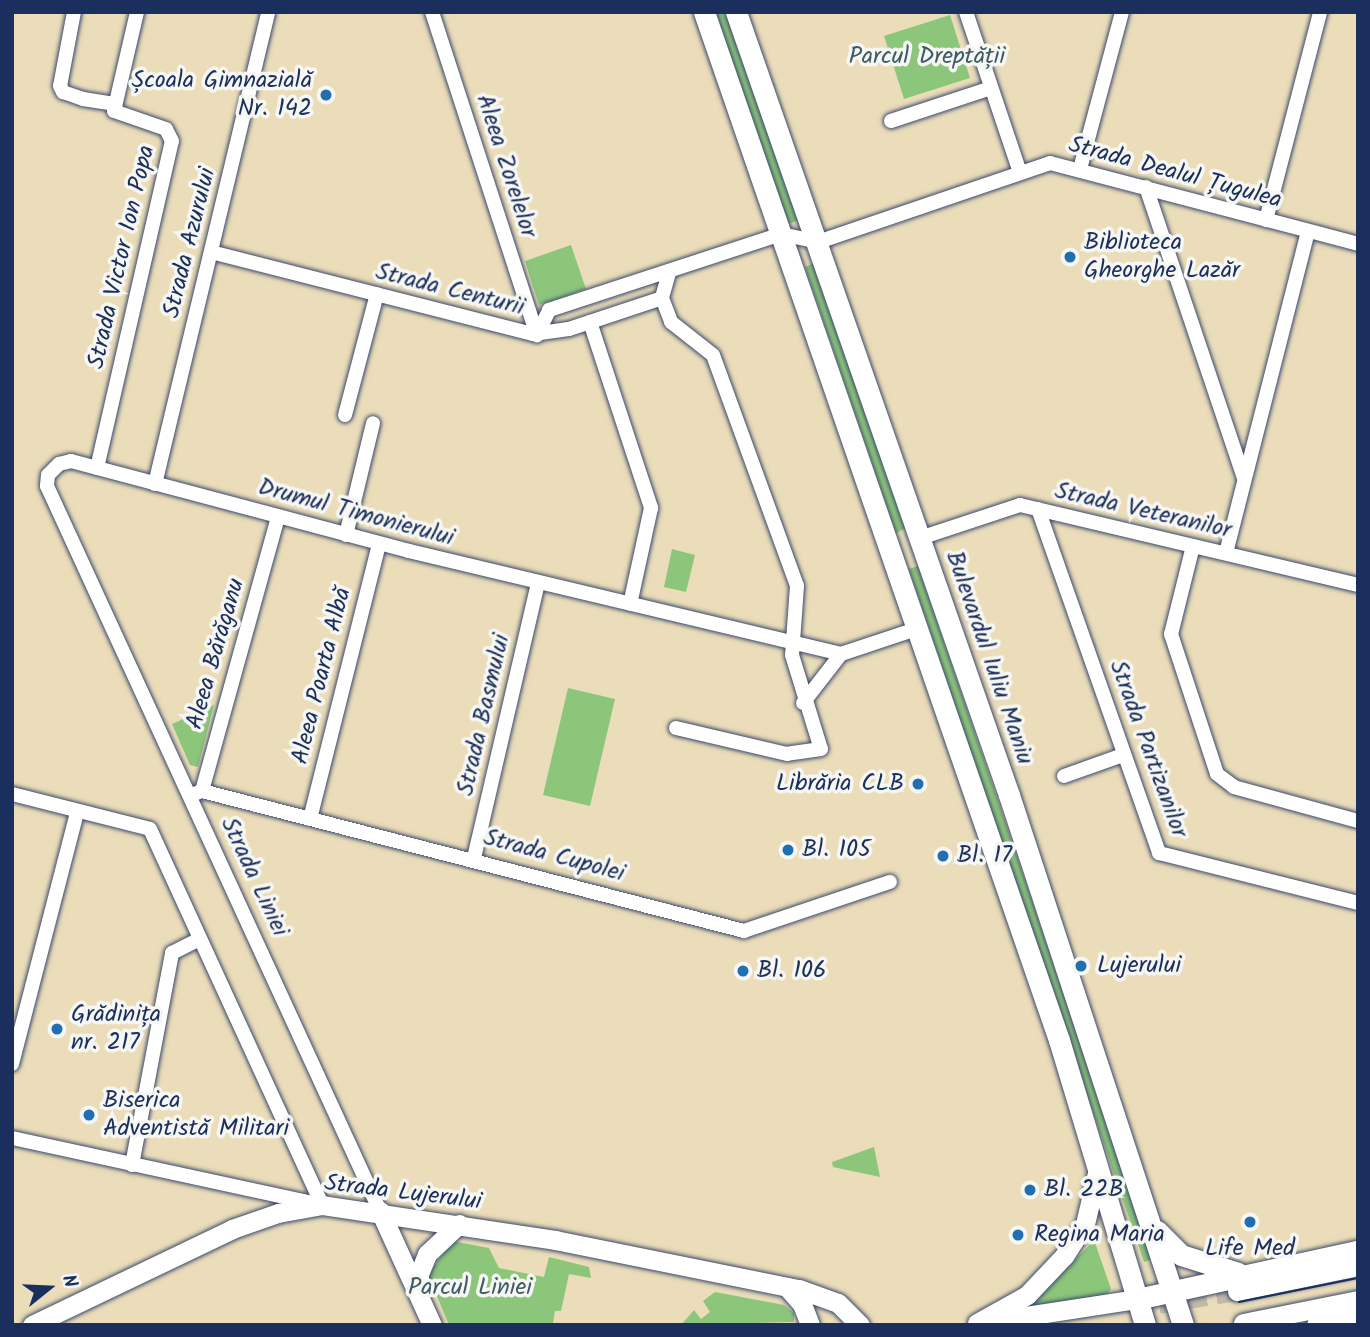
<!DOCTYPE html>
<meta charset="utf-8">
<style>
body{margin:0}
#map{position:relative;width:1370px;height:1337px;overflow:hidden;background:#ebddb9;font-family:Kalam,sans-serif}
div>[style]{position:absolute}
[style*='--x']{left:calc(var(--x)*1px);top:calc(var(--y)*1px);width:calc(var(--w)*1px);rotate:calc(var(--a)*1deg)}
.green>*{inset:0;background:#8cc67b}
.secondary-tunnel>*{height:19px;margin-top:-9.5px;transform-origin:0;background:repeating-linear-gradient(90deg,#c1baa7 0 19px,transparent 0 29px)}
.roads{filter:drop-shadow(0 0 2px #3a496c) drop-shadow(0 0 2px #3a496c)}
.street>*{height:14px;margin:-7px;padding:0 7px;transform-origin:7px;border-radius:7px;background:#fff}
.secondary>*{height:19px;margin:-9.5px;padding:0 9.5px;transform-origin:9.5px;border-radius:9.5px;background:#fff}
.primary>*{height:21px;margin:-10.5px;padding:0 10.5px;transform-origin:10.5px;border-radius:10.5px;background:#fff}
.tram>*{height:2px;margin:-1px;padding:0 1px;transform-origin:1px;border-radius:1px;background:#1b2f5e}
.dots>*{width:19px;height:19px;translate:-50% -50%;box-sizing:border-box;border:4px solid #f6f6f2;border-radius:50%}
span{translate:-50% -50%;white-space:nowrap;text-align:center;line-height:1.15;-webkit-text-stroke:7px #f6f6f2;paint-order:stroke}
.park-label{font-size:24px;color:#3d5c67}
.poi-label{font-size:24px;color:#1b2f5e}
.right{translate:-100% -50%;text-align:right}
.left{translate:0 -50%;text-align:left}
.street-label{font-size:24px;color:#1b2f5e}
.frame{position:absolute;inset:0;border:14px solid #1b2f5e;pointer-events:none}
.north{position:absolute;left:14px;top:1253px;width:70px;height:70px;-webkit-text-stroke:5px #f6f6f2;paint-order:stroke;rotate:72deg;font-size:19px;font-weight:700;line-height:28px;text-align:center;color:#1b2f5e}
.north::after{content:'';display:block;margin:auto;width:24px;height:32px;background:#1b2f5e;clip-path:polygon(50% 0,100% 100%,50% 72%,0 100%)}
</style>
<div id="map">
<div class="green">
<i style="clip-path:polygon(715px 12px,728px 12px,799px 220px,788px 224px)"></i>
<i style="clip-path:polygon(950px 15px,970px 78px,904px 99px,884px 36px)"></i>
<i style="clip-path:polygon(571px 245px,586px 289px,539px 305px,525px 261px)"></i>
<i style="clip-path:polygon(814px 263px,906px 528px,896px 533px,805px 267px)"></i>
<i style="clip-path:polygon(672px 549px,695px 555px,686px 592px,664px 587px)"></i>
<i style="clip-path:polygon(918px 566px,1154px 1259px,1144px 1262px,909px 569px)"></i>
<i style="clip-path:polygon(568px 688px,615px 699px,590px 806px,543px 795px)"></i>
<i style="clip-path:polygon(214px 705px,198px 767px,190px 765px,172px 724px)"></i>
<i style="clip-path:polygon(874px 1147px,880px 1177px,833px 1167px,832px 1162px)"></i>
<i style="clip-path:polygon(1094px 1240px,1111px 1289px,1107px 1294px,1035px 1310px,1033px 1304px)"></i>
<i style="clip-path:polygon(452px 1241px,489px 1248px,499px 1268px,544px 1277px,549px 1257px,589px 1267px,591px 1278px,569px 1274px,561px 1311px,555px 1311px,553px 1323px,557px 1325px,449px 1325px,428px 1275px)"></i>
<i style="clip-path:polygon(715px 1292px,784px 1305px,794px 1313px,794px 1322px,681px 1325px,694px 1310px,701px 1319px,710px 1312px,703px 1301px)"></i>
</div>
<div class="secondary-tunnel">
<i style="--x:1159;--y:1304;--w:79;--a:-9.5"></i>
</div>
<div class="roads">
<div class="street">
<i style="--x:74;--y:12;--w:75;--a:100.7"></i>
<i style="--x:60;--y:86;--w:7;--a:63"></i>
<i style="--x:63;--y:92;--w:21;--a:19"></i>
<i style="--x:83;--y:99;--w:33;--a:9"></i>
<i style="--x:432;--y:12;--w:340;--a:72"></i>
<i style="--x:966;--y:12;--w:169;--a:71.4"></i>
<i style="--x:891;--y:121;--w:105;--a:-18.3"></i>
<i style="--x:1080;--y:169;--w:163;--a:-75"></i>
<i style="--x:1146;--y:187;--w:307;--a:71.4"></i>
<i style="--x:1266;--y:220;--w:215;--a:-75.4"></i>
<i style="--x:211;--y:252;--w:332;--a:14.3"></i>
<i style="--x:533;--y:334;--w:36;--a:-8"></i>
<i style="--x:569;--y:329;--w:98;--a:-18.4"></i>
<i style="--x:669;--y:273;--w:26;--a:106"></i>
<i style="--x:662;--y:298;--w:26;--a:69"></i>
<i style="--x:671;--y:322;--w:53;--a:38.2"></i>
<i style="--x:713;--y:355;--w:246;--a:70"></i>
<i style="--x:797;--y:586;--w:69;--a:94.1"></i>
<i style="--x:792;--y:655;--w:98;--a:72.9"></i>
<i style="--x:821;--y:749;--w:34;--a:172"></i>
<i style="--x:787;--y:754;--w:114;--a:-166.8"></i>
<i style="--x:590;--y:322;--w:196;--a:71.8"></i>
<i style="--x:651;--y:508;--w:98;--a:102.3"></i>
<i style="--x:537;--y:335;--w:28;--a:-64"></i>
<i style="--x:549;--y:310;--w:244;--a:-18.1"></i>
<i style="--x:781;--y:234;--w:38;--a:12"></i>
<i style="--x:818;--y:242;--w:245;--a:-18.8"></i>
<i style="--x:1050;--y:163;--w:318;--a:14.7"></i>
<i style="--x:345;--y:415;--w:125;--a:-75.2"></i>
<i style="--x:97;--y:468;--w:335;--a:-77.1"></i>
<i style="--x:172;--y:141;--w:13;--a:-117"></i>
<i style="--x:166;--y:129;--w:55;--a:-160.9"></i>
<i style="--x:114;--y:111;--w:102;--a:-76.9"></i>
<i style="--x:155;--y:484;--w:485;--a:-76.5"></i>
<i style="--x:1038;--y:509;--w:365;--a:70.6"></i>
<i style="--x:1159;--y:853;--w:205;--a:14.1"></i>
<i style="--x:346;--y:535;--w:115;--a:-76.4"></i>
<i style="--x:920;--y:538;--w:105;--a:-18.3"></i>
<i style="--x:1020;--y:505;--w:347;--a:13.3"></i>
<i style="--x:1193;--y:546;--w:91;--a:104"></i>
<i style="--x:1171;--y:634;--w:147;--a:71.8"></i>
<i style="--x:1217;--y:774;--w:21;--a:37"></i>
<i style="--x:1234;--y:787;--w:129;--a:15.3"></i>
<i style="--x:1226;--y:553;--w:331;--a:-75.7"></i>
<i style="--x:841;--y:654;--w:82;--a:-18.4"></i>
<i style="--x:803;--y:703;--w:62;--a:-52.2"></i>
<i style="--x:1064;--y:776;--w:63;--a:-19.6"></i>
<i style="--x:202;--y:791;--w:560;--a:14.48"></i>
<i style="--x:744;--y:931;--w:154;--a:-18.6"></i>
<i style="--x:12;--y:794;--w:142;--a:14.2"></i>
<i style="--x:150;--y:829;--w:413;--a:65.4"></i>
<i style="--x:194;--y:794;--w:9;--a:-21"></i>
<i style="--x:202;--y:791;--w:284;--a:-74.5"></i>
<i style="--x:310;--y:819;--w:284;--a:-75.9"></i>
<i style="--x:474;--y:858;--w:282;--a:-76.9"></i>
<i style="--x:12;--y:1064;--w:260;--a:-75.5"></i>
<i style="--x:12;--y:1138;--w:308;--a:12.2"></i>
<i style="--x:132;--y:1165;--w:216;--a:-79.3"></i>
<i style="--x:172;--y:953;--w:31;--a:-27"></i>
<i style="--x:380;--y:1211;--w:798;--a:-114.67"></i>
<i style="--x:47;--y:486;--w:11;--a:-85"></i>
<i style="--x:48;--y:475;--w:16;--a:-45"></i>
<i style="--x:59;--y:464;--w:12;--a:-14"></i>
<i style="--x:71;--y:461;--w:350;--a:14.9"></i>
<i style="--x:409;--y:551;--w:444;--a:13.4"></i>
</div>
<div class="secondary">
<i style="--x:380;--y:1211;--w:125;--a:65.5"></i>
<i style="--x:787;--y:1287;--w:23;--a:49"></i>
<i style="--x:802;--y:1304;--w:22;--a:69"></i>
<i style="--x:419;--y:1291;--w:17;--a:-90"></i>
<i style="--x:419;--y:1274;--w:22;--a:-68"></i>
<i style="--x:427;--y:1254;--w:44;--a:-43.2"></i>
<i style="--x:1237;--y:1291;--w:124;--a:-11.7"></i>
<i style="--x:993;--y:1321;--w:146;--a:-8.7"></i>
<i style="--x:977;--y:1323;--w:57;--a:-29.2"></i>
<i style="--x:1027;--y:1295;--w:54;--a:-46.5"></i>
<i style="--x:1064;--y:1256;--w:38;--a:-57"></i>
<i style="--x:1085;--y:1224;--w:57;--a:-76.7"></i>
<i style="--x:1243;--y:1323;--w:117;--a:-11.3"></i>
<i style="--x:32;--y:1325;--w:222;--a:-25.6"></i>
<i style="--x:232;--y:1229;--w:49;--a:-19.2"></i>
<i style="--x:278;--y:1213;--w:45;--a:-10.3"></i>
<i style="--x:322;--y:1205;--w:236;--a:8.5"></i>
<i style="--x:555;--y:1240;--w:249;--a:11.4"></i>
<i style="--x:799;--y:1289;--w:41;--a:19.7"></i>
<i style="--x:838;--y:1303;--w:31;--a:45"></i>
</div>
<div class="primary">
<i style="--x:704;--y:12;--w:1088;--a:70.95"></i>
<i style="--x:1059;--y:1040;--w:298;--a:73.2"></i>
<i style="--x:736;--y:12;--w:829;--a:70.78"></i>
<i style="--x:1009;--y:795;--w:558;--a:71.82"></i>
<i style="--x:1157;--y:1231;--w:34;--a:45"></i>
<i style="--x:1181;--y:1255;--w:60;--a:17.5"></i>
<i style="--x:1137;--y:1299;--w:226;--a:-12.3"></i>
<i style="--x:1317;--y:1325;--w:42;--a:-12.4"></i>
</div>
</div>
<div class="tram">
<i style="--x:1239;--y:1302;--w:121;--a:-11.4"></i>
</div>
<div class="dots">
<i style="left:326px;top:95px;background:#1f6fb2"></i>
<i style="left:1070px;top:257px;background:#1f6fb2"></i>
<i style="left:918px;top:784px;background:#1f6fb2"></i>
<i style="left:788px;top:850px;background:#1f6fb2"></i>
<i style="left:943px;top:856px;background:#1f6fb2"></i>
<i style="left:1081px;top:966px;background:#1f6fb2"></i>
<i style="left:743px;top:971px;background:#1f6fb2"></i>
<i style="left:57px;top:1029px;background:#1f6fb2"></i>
<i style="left:89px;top:1115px;background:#1f6fb2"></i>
<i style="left:1030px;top:1190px;background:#1f6fb2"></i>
<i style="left:1250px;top:1222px;background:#1f6fb2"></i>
<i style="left:1018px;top:1235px;background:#1f6fb2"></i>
</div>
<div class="park-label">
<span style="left:927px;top:57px">Parcul Dreptății</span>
<span style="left:470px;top:1288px">Parcul Liniei</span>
</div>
<div class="poi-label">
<span class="right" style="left:312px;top:95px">Școala Gimnazială<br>Nr. 142</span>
<span class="left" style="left:1084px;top:257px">Biblioteca<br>Gheorghe Lazăr</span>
<span class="right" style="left:904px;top:784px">Librăria CLB</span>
<span class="left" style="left:802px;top:850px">Bl. 105</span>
<span class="left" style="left:957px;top:856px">Bl. 17</span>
<span class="left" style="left:1097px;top:966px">Lujerului</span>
<span class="left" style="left:757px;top:971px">Bl. 106</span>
<span class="left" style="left:71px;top:1029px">Grădinița<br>nr. 217</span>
<span class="left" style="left:103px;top:1115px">Biserica<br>Adventistă Militari</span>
<span class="left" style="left:1044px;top:1190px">Bl. 22B</span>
<span class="left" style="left:1034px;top:1235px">Regina Maria</span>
<span style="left:1250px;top:1249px">Life Med</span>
</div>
<div class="street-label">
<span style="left:506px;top:166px;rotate:72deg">Aleea Zorelelor</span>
<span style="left:1175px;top:173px;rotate:15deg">Strada Dealul Țugulea</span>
<span style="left:190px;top:243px;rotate:-76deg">Strada Azurului</span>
<span style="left:122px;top:257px;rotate:-77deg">Strada Victor Ion Popa</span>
<span style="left:450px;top:290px;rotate:14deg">Strada Centurii</span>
<span style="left:1143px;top:511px;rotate:13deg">Strada Veteranilor</span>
<span style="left:356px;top:513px;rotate:15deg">Drumul Timonierului</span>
<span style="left:216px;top:654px;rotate:-74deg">Aleea Bărăganu</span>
<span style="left:989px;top:658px;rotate:71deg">Bulevardul Iuliu Maniu</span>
<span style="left:322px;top:676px;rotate:-76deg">Aleea Poarta Albă</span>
<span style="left:484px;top:715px;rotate:-77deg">Strada Basmului</span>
<span style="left:1148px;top:749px;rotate:70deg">Strada Partizanilor</span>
<span style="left:554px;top:856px;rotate:15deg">Strada Cupolei</span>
<span style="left:254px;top:877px;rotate:65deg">Strada Liniei</span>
<span style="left:403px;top:1193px;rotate:7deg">Strada Lujerului</span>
</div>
<div class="frame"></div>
<div class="north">N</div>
</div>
